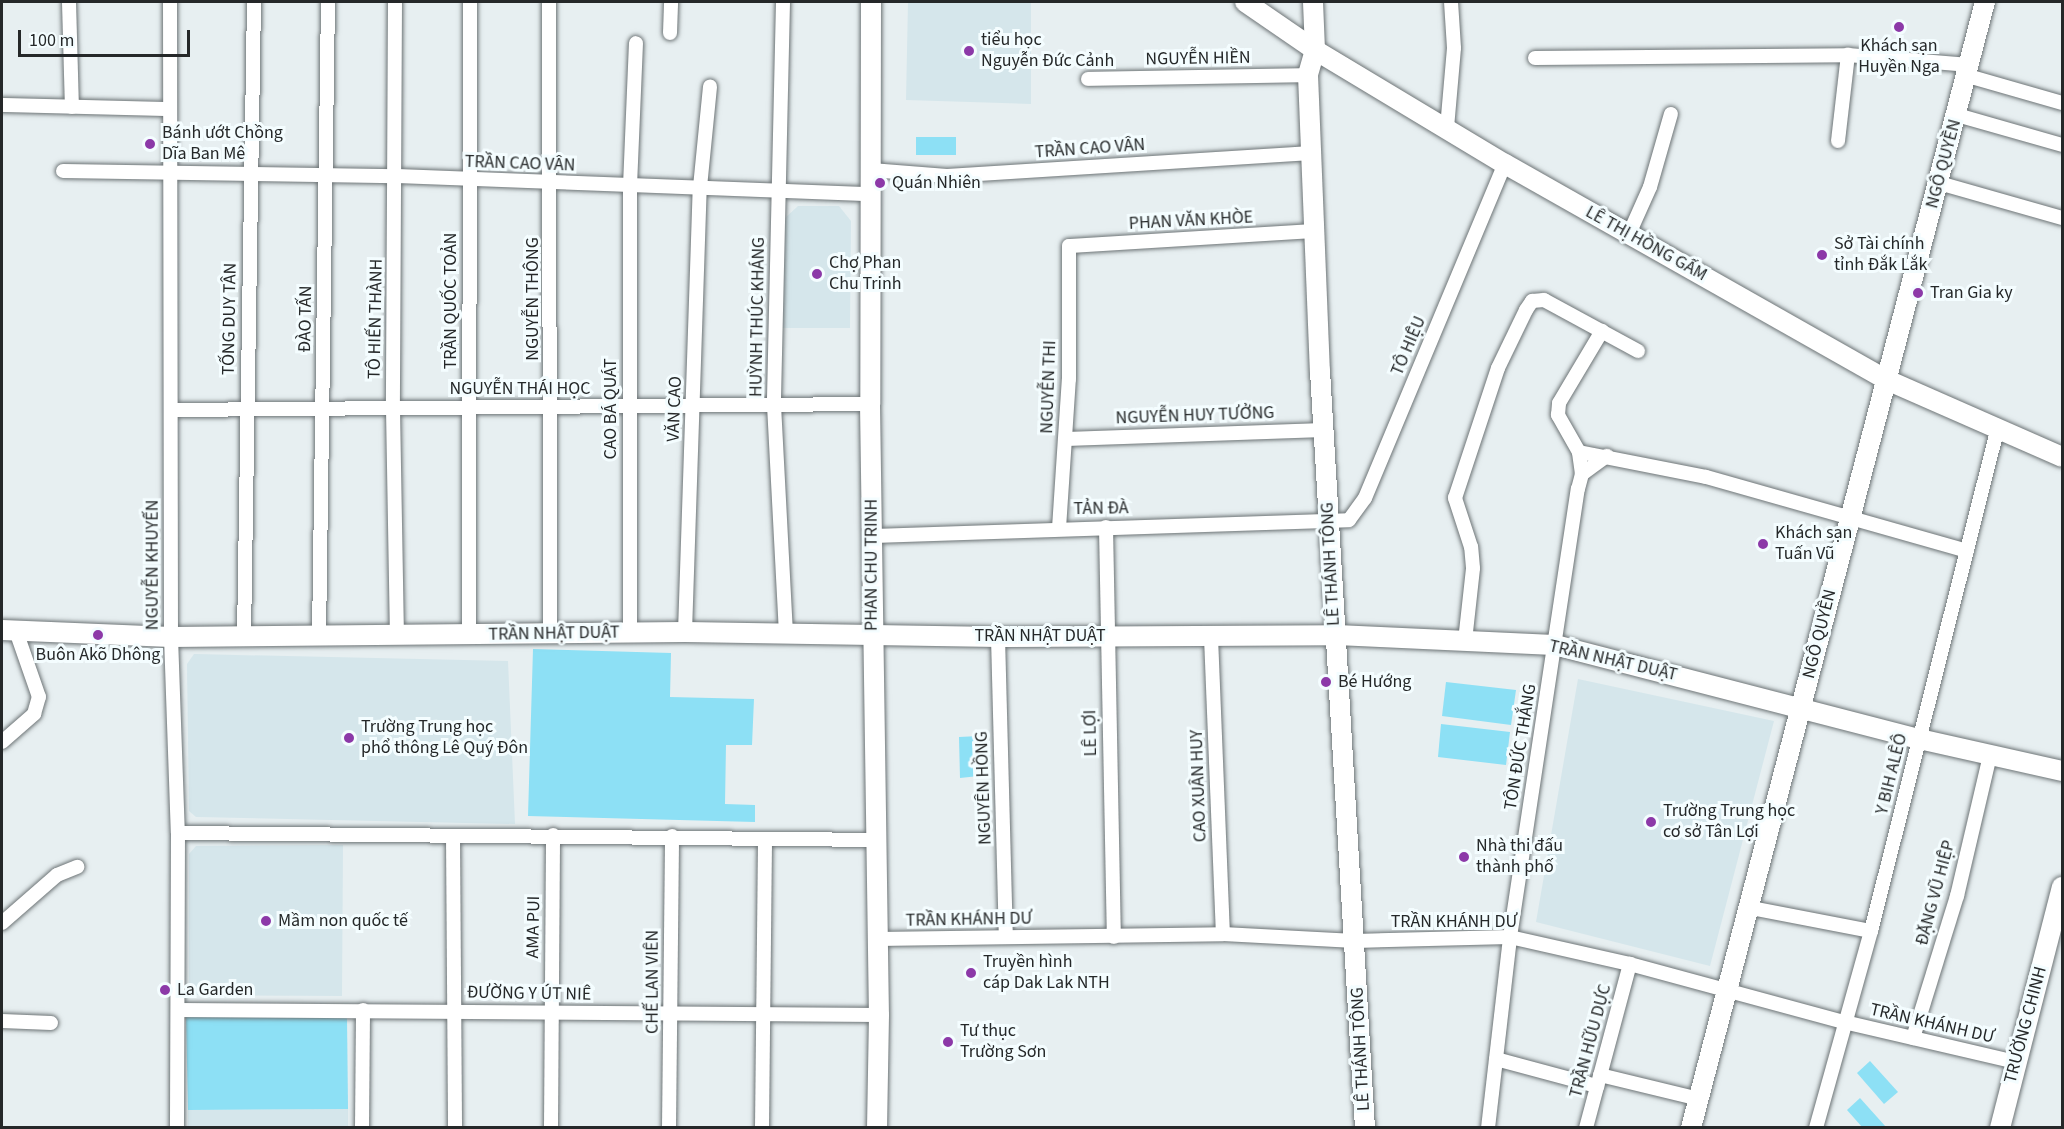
<!DOCTYPE html>
<meta charset="utf-8">
<style>
body{margin:0}
#map{position:relative;width:2064px;height:1129px;overflow:hidden;background:#e7eff1;font-family:"Source Sans 3",sans-serif}
div>[style]{position:absolute}
[style*='--x']{left:calc(var(--x)*1px);top:calc(var(--y)*1px);width:calc(var(--w)*1px);rotate:calc(var(--a)*1deg)}
.built>*{inset:0;background:#d5e6eb}
.green>*{inset:0;background:#8de0f5}
.roads{filter:drop-shadow(0 0 2px #6d7476) drop-shadow(0 0 2px #6d7476)}
.street>*{height:14px;margin:-7px;padding:0 7px;transform-origin:7px;border-radius:7px;background:#fff}
.secondary>*{height:20px;margin:-10px;padding:0 10px;transform-origin:10px;border-radius:10px;background:#fff}
.dots>*{width:16px;height:16px;translate:-50% -50%;box-sizing:border-box;border:3px solid #f4fdff;border-radius:50%}
span{translate:-50% -50%;white-space:nowrap;text-align:center;line-height:1.15;-webkit-text-stroke:6px #f4fdff;paint-order:stroke}
.poi-label{font-size:18px;color:#252829}
.left{translate:0 -50%;text-align:left}
.street-label{font-size:18px;color:#252829}
.frame{position:absolute;inset:0;border:3px solid #252829;pointer-events:none}
.scale{position:absolute;left:18px;top:30px;width:172px;height:27px;box-sizing:border-box;border:3px solid #252829;border-top:0;padding-left:8px;font-size:18px;line-height:21px;white-space:nowrap;color:#252829;-webkit-text-stroke:4px #f4fdff;paint-order:stroke}
</style>
<div id="map">
<div class="built">
<i style="clip-path:polygon(908px 2px,1031px 2px,1031px 104px,906px 100px)"></i>
<i style="clip-path:polygon(798px 206px,839px 206px,851px 221px,850px 328px,782px 328px,784px 219px)"></i>
<i style="clip-path:polygon(194px 654px,508px 661px,515px 824px,196px 817px,189px 811px,187px 664px)"></i>
<i style="clip-path:polygon(1578px 679px,1774px 721px,1710px 966px,1536px 922px)"></i>
<i style="clip-path:polygon(343px 845px,342px 996px,195px 995px,189px 988px,189px 854px,196px 846px)"></i>
<i style="clip-path:polygon(348px 1109px,348px 1127px,188px 1127px,188px 1110px)"></i>
</div>
<div class="green">
<i style="clip-path:polygon(916px 137px,956px 137px,956px 155px,916px 155px)"></i>
<i style="clip-path:polygon(533px 649px,671px 653px,670px 697px,754px 699px,752px 745px,726px 745px,725px 804px,755px 805px,755px 822px,528px 816px)"></i>
<i style="clip-path:polygon(1446px 682px,1516px 690px,1511px 725px,1442px 716px)"></i>
<i style="clip-path:polygon(1441px 724px,1510px 732px,1506px 765px,1438px 757px)"></i>
<i style="clip-path:polygon(979px 736px,979px 776px,960px 778px,959px 737px)"></i>
<i style="clip-path:polygon(186px 1017px,347px 1017px,348px 1109px,188px 1110px)"></i>
<i style="clip-path:polygon(1870px 1061px,1898px 1092px,1884px 1104px,1857px 1073px)"></i>
<i style="clip-path:polygon(1860px 1098px,1886px 1127px,1862px 1127px,1847px 1110px)"></i>
</div>
<div class="roads">
<div class="street">
<i style="--x:69;--y:2;--w:105;--a:88.4"></i>
<i style="--x:170;--y:2;--w:635;--a:89.91"></i>
<i style="--x:171;--y:637;--w:196;--a:88"></i>
<i style="--x:178;--y:833;--w:295;--a:90.2"></i>
<i style="--x:395;--y:2;--w:407;--a:90.3"></i>
<i style="--x:393;--y:409;--w:228;--a:89"></i>
<i style="--x:549;--y:2;--w:632;--a:89.91"></i>
<i style="--x:783;--y:2;--w:403;--a:91.3"></i>
<i style="--x:774;--y:405;--w:229;--a:87"></i>
<i style="--x:670;--y:33;--w:31;--a:-88"></i>
<i style="--x:1535;--y:58;--w:313;--a:-0.5"></i>
<i style="--x:1848;--y:55;--w:122;--a:4.7"></i>
<i style="--x:1968;--y:76;--w:98;--a:16"></i>
<i style="--x:1088;--y:79;--w:220;--a:-1"></i>
<i style="--x:2;--y:105;--w:166;--a:1.4"></i>
<i style="--x:1957;--y:115;--w:109;--a:15.9"></i>
<i style="--x:1447;--y:128;--w:80;--a:-85"></i>
<i style="--x:1454;--y:48;--w:46;--a:-93.7"></i>
<i style="--x:1838;--y:141;--w:87;--a:-83.4"></i>
<i style="--x:871;--y:170;--w:76;--a:4.5"></i>
<i style="--x:947;--y:176;--w:365;--a:-3.6"></i>
<i style="--x:63;--y:171;--w:334;--a:0.9"></i>
<i style="--x:397;--y:176;--w:474;--a:2.2"></i>
<i style="--x:1939;--y:183;--w:128;--a:15.9"></i>
<i style="--x:1629;--y:234;--w:51;--a:-65.9"></i>
<i style="--x:1650;--y:187;--w:76;--a:-74"></i>
<i style="--x:171;--y:410;--w:699;--a:-0.49"></i>
<i style="--x:1066;--y:439;--w:258;--a:-2"></i>
<i style="--x:1579;--y:452;--w:129;--a:11.1"></i>
<i style="--x:1706;--y:477;--w:271;--a:15.8"></i>
<i style="--x:1582;--y:474;--w:22;--a:-98"></i>
<i style="--x:1579;--y:452;--w:43;--a:-119.6"></i>
<i style="--x:1558;--y:415;--w:12;--a:-85"></i>
<i style="--x:1559;--y:403;--w:84;--a:-59.2"></i>
<i style="--x:1106;--y:527;--w:410;--a:88.9"></i>
<i style="--x:1059;--y:528;--w:149;--a:-86.2"></i>
<i style="--x:1069;--y:379;--w:133;--a:-90"></i>
<i style="--x:1069;--y:246;--w:246;--a:-3.5"></i>
<i style="--x:873;--y:536;--w:476;--a:-1.9"></i>
<i style="--x:1349;--y:520;--w:27;--a:-54"></i>
<i style="--x:1365;--y:498;--w:362;--a:-67.3"></i>
<i style="--x:685;--y:632;--w:445;--a:-88.1"></i>
<i style="--x:700;--y:187;--w:101;--a:-84.3"></i>
<i style="--x:630;--y:633;--w:447;--a:-90"></i>
<i style="--x:630;--y:186;--w:143;--a:-87.6"></i>
<i style="--x:244;--y:637;--w:635;--a:-89.1"></i>
<i style="--x:319;--y:637;--w:635;--a:-89.19"></i>
<i style="--x:469;--y:637;--w:635;--a:-89.91"></i>
<i style="--x:998;--y:637;--w:300;--a:88.5"></i>
<i style="--x:1211;--y:637;--w:297;--a:87.7"></i>
<i style="--x:1465;--y:641;--w:73;--a:-83.7"></i>
<i style="--x:1473;--y:568;--w:21;--a:-95"></i>
<i style="--x:1471;--y:547;--w:52;--a:-108.1"></i>
<i style="--x:1455;--y:498;--w:137;--a:-71.7"></i>
<i style="--x:1498;--y:368;--w:64;--a:-64.2"></i>
<i style="--x:1526;--y:310;--w:11;--a:-56"></i>
<i style="--x:1532;--y:301;--w:12;--a:-5"></i>
<i style="--x:1544;--y:300;--w:107;--a:28.5"></i>
<i style="--x:2;--y:742;--w:43;--a:-41.2"></i>
<i style="--x:34;--y:714;--w:18;--a:-74"></i>
<i style="--x:39;--y:697;--w:70;--a:-109.2"></i>
<i style="--x:178;--y:833;--w:699;--a:0.57"></i>
<i style="--x:453;--y:836;--w:292;--a:89.6"></i>
<i style="--x:1751;--y:908;--w:122;--a:10.9"></i>
<i style="--x:2;--y:923;--w:73;--a:-41.1"></i>
<i style="--x:57;--y:875;--w:22;--a:-22"></i>
<i style="--x:877;--y:939;--w:346;--a:-0.8"></i>
<i style="--x:1223;--y:934;--w:132;--a:3"></i>
<i style="--x:1355;--y:941;--w:155;--a:-1.5"></i>
<i style="--x:1510;--y:937;--w:123;--a:12.7"></i>
<i style="--x:1630;--y:964;--w:222;--a:15.2"></i>
<i style="--x:1844;--y:1022;--w:177;--a:13.1"></i>
<i style="--x:178;--y:1010;--w:701;--a:0.41"></i>
<i style="--x:2;--y:1021;--w:49;--a:2.3"></i>
<i style="--x:1913;--y:1038;--w:149;--a:-72.8"></i>
<i style="--x:1957;--y:896;--w:145;--a:-76.8"></i>
<i style="--x:1496;--y:1059;--w:105;--a:15"></i>
<i style="--x:1600;--y:1075;--w:102;--a:13.6"></i>
<i style="--x:362;--y:1128;--w:118;--a:-89.5"></i>
<i style="--x:551;--y:1128;--w:293;--a:-89.6"></i>
<i style="--x:669;--y:1128;--w:292;--a:-89.4"></i>
<i style="--x:762;--y:1128;--w:288;--a:-89.4"></i>
<i style="--x:1488;--y:1128;--w:192;--a:-83.4"></i>
<i style="--x:1510;--y:937;--w:453;--a:-81.4"></i>
<i style="--x:1578;--y:489;--w:16;--a:-75"></i>
<i style="--x:1582;--y:474;--w:31;--a:-36"></i>
<i style="--x:1586;--y:1128;--w:170;--a:-75"></i>
<i style="--x:1816;--y:1128;--w:205;--a:-74.4"></i>
<i style="--x:1871;--y:931;--w:520;--a:-75.86"></i>
</div>
<div class="secondary">
<i style="--x:871;--y:2;--w:402;--a:90.1"></i>
<i style="--x:870;--y:404;--w:611;--a:89.16"></i>
<i style="--x:879;--y:1015;--w:113;--a:91"></i>
<i style="--x:1245;--y:2;--w:85;--a:34.4"></i>
<i style="--x:1315;--y:50;--w:222;--a:31"></i>
<i style="--x:1505;--y:164;--w:439;--a:29.5"></i>
<i style="--x:1887;--y:380;--w:191;--a:23.7"></i>
<i style="--x:1313;--y:2;--w:48;--a:87.6"></i>
<i style="--x:1315;--y:50;--w:26;--a:106"></i>
<i style="--x:1308;--y:75;--w:296;--a:87.7"></i>
<i style="--x:1320;--y:371;--w:758;--a:86.6"></i>
<i style="--x:2;--y:630;--w:169;--a:2.4"></i>
<i style="--x:171;--y:637;--w:514;--a:-0.56"></i>
<i style="--x:685;--y:632;--w:313;--a:0.9"></i>
<i style="--x:998;--y:637;--w:338;--a:-0.3"></i>
<i style="--x:1336;--y:635;--w:219;--a:2.6"></i>
<i style="--x:1555;--y:645;--w:376;--a:14.5"></i>
<i style="--x:1919;--y:739;--w:147;--a:12.6"></i>
<i style="--x:1691;--y:1128;--w:1164;--a:-75.37"></i>
<i style="--x:2000;--y:1128;--w:249;--a:-75.6"></i>
</div>
</div>
<div class="dots">
<i style="left:1899px;top:27px;background:#8c39a8"></i>
<i style="left:969px;top:51px;background:#8c39a8"></i>
<i style="left:150px;top:144px;background:#8c39a8"></i>
<i style="left:880px;top:183px;background:#8c39a8"></i>
<i style="left:1822px;top:255px;background:#8c39a8"></i>
<i style="left:817px;top:274px;background:#8c39a8"></i>
<i style="left:1918px;top:293px;background:#8c39a8"></i>
<i style="left:1763px;top:544px;background:#8c39a8"></i>
<i style="left:98px;top:635px;background:#8c39a8"></i>
<i style="left:1326px;top:682px;background:#8c39a8"></i>
<i style="left:349px;top:738px;background:#8c39a8"></i>
<i style="left:1651px;top:822px;background:#8c39a8"></i>
<i style="left:1464px;top:857px;background:#8c39a8"></i>
<i style="left:266px;top:921px;background:#8c39a8"></i>
<i style="left:971px;top:973px;background:#8c39a8"></i>
<i style="left:165px;top:990px;background:#8c39a8"></i>
<i style="left:948px;top:1042px;background:#8c39a8"></i>
</div>
<div class="poi-label">
<span class="left" style="left:981px;top:51px">tiểu học<br>Nguyễn Đức Cảnh</span>
<span style="left:1899px;top:57px">Khách sạn<br>Huyền Nga</span>
<span class="left" style="left:162px;top:144px">Bánh ướt Chồng<br>Dĩa Ban Mê</span>
<span class="left" style="left:892px;top:183px">Quán Nhiên</span>
<span class="left" style="left:1834px;top:255px">Sở Tài chính<br>tỉnh Đắk Lắk</span>
<span class="left" style="left:829px;top:274px">Chợ Phan<br>Chu Trinh</span>
<span class="left" style="left:1930px;top:293px">Tran Gia ky</span>
<span class="left" style="left:1775px;top:544px">Khách sạn<br>Tuấn Vũ</span>
<span style="left:98px;top:655px">Buôn Akõ Dhông</span>
<span class="left" style="left:1338px;top:682px">Bé Hướng</span>
<span class="left" style="left:361px;top:738px">Trường Trung học<br>phổ thông Lê Quý Đôn</span>
<span class="left" style="left:1663px;top:822px">Trường Trung học<br>cơ sở Tân Lợi</span>
<span class="left" style="left:1476px;top:857px">Nhà thi đấu<br>thành phố</span>
<span class="left" style="left:278px;top:921px">Mầm non quốc tế</span>
<span class="left" style="left:983px;top:973px">Truyền hình<br>cáp Dak Lak NTH</span>
<span class="left" style="left:177px;top:990px">La Garden</span>
<span class="left" style="left:960px;top:1042px">Tư thục<br>Trường Sơn</span>
</div>
<div class="street-label">
<span style="left:1198px;top:59px;rotate:-1deg">NGUYỄN HIỀN</span>
<span style="left:1090px;top:149px;rotate:-4deg">TRẦN CAO VÂN</span>
<span style="left:520px;top:164px;rotate:2deg">TRẦN CAO VÂN</span>
<span style="left:1944px;top:164px;rotate:-75deg">NGÔ QUYỀN</span>
<span style="left:1191px;top:221px;rotate:-3deg">PHAN VĂN KHÒE</span>
<span style="left:1646px;top:244px;rotate:29deg">LÊ THỊ HỒNG GẤM</span>
<span style="left:533px;top:299px;rotate:-90deg">NGUYỄN THÔNG</span>
<span style="left:451px;top:301px;rotate:-90deg">TRẦN QUỐC TOẢN</span>
<span style="left:758px;top:317px;rotate:-89deg">HUỲNH THÚC KHÁNG</span>
<span style="left:230px;top:319px;rotate:-89deg">TỐNG DUY TÂN</span>
<span style="left:306px;top:319px;rotate:-89deg">ĐÀO TẤN</span>
<span style="left:376px;top:319px;rotate:-89deg">TÔ HIẾN THÀNH</span>
<span style="left:1409px;top:346px;rotate:-67deg">TÔ HIỆU</span>
<span style="left:1049px;top:387px;rotate:-88deg">NGUYỄN THI</span>
<span style="left:520px;top:389px">NGUYỄN THÁI HỌC</span>
<span style="left:611px;top:409px;rotate:-90deg">CAO BÁ QUÁT</span>
<span style="left:675px;top:409px;rotate:-88deg">VĂN CAO</span>
<span style="left:1195px;top:416px;rotate:-2deg">NGUYỄN HUY TƯỞNG</span>
<span style="left:1101px;top:509px;rotate:-1deg">TẢN ĐÀ</span>
<span style="left:1331px;top:564px;rotate:-93deg">LÊ THÁNH TÔNG</span>
<span style="left:153px;top:565px;rotate:-90deg">NGUYỄN KHUYẾN</span>
<span style="left:872px;top:565px;rotate:-90deg">PHAN CHU TRINH</span>
<span style="left:554px;top:634px;rotate:-1deg">TRẦN NHẬT DUẬT</span>
<span style="left:1820px;top:634px;rotate:-76deg">NGÔ QUYỀN</span>
<span style="left:1040px;top:636px">TRẦN NHẬT DUẬT</span>
<span style="left:1613px;top:661px;rotate:13deg">TRẦN NHẬT DUẬT</span>
<span style="left:1091px;top:733px;rotate:-91deg">LÊ LỢI</span>
<span style="left:1521px;top:747px;rotate:-81deg">TÔN ĐỨC THẮNG</span>
<span style="left:1892px;top:774px;rotate:-76deg">Y BIH ALÊÔ</span>
<span style="left:1199px;top:786px;rotate:-92deg">CAO XUÂN HUY</span>
<span style="left:984px;top:788px;rotate:-92deg">NGUYÊN HỒNG</span>
<span style="left:1936px;top:893px;rotate:-75deg">ĐẶNG VŨ HIỆP</span>
<span style="left:969px;top:920px;rotate:-1deg">TRẦN KHÁNH DƯ</span>
<span style="left:1454px;top:922px">TRẦN KHÁNH DƯ</span>
<span style="left:534px;top:927px;rotate:-89deg">AMA PUI</span>
<span style="left:653px;top:982px;rotate:-90deg">CHẾ LAN VIÊN</span>
<span style="left:529px;top:994px;rotate:1deg">ĐƯỜNG Y ÚT NIÊ</span>
<span style="left:1932px;top:1024px;rotate:13deg">TRẦN KHÁNH DƯ</span>
<span style="left:2026px;top:1025px;rotate:-75deg">TRƯỜNG CHINH</span>
<span style="left:1591px;top:1041px;rotate:-75deg">TRẦN HỮU DỰC</span>
<span style="left:1361px;top:1049px;rotate:-93deg">LÊ THÁNH TÔNG</span>
</div>
<div class="frame"></div>
<div class="scale">100 m</div>
</div>
